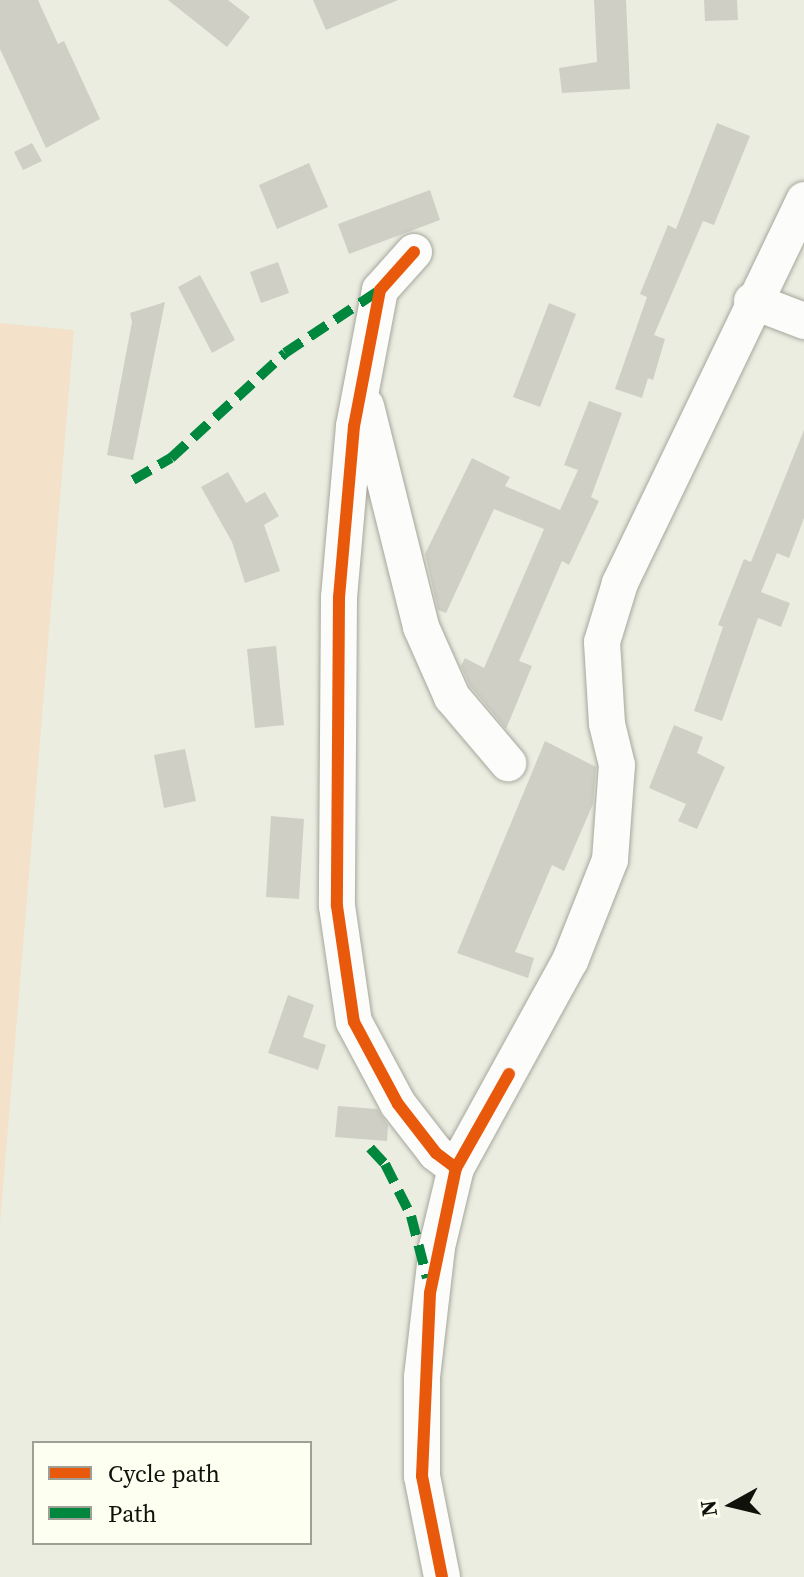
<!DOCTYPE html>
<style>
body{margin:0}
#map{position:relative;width:804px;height:1577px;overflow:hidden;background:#ecede1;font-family:"Source Serif 4",serif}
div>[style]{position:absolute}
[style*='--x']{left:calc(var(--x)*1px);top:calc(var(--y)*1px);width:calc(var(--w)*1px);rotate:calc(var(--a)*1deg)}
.green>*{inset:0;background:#f3e1c9}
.building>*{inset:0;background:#cfcfc6}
.roads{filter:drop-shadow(0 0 2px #a6a79d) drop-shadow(0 0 2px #a6a79d)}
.minor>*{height:36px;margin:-18px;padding:0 18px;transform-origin:18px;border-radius:18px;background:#fcfcfa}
.quiet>*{height:10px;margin-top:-5px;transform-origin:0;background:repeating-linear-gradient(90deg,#00873e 0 20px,transparent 0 30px)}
.cycleway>*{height:12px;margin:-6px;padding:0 6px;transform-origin:6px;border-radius:6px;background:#e8590c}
span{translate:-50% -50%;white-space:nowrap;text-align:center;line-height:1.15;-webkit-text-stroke:7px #fdfff1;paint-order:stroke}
.legend{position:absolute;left:32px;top:1441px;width:280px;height:104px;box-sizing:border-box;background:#fdfff1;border:2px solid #9ea095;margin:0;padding:10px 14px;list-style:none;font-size:24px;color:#10110a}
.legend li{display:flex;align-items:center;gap:16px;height:40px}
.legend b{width:40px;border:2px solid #9ea095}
.north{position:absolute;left:692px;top:1465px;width:80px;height:80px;-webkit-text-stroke:6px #fdfff1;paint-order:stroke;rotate:262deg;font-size:22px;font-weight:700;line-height:32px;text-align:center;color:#10110a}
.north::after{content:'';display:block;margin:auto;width:28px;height:36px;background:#10110a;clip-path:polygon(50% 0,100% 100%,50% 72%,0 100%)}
</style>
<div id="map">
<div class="green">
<i style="clip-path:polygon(0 323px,74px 330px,0 1224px)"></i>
</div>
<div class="building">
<i style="clip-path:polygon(0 0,38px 0,58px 44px,64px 41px,100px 119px,46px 148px,0 49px)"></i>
<i style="clip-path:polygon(168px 0,228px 0,250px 17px,227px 47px)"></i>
<i style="clip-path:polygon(313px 0,398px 0,326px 30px)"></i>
<i style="clip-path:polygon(594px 0,626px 0,630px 89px,562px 93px,559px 68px,597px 62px)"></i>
<i style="clip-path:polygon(704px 0,737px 0,738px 20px,705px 21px)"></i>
<i style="clip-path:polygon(717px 123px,750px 136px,714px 225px,703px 221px,654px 335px,665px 339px,653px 380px,648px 378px,642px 398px,615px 389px,647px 297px,640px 294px,668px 225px,676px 229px)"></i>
<i style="clip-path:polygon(32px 143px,42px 161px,23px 170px,14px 152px)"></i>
<i style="clip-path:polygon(309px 163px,328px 207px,277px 229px,259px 185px)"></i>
<i style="clip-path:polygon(430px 190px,440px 220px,349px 254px,338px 224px)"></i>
<i style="clip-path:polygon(278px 262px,289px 293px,261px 303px,250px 272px)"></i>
<i style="clip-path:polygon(200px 275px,235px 340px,212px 353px,178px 287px)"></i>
<i style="clip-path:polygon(165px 302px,133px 460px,107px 455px,132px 322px,130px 313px)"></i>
<i style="clip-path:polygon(549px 303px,576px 314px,540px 407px,513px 397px)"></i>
<i style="clip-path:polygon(589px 401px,622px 413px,591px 497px,599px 501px,569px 565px,562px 561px,519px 661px,532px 666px,506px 729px,470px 686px,461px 666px,465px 658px,484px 668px,544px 529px,494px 509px,446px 613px,438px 610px,425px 554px,472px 458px,510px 477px,505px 486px,560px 510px,578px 470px,564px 465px)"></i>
<i style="clip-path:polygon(804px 430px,804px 518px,789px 558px,777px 553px,761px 592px,790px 603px,781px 627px,758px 618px,722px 721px,694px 711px,723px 627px,718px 625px,744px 559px,751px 562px)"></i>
<i style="clip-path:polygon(228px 472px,246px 503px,265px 492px,279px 516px,264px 525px,280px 571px,245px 583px,232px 542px,201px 487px)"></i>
<i style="clip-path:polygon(276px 646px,284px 725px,255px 728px,247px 649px)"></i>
<i style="clip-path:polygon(674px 725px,703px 737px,697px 753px,725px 767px,697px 829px,678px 821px,686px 804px,649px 788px)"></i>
<i style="clip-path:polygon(545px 741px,596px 767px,593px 804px,564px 871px,552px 865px,515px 952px,534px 958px,528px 978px,457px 953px)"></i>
<i style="clip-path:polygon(185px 749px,196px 801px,164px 808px,154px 755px)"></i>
<i style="clip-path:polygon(271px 816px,304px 819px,299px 899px,266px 897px)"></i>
<i style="clip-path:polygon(288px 995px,314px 1005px,303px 1037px,326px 1045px,318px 1070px,268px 1053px)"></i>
<i style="clip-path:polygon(338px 1106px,377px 1109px,388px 1125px,387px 1141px,335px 1137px)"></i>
</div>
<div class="roads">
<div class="minor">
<i style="--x:414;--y:252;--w:51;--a:131.8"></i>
<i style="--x:380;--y:290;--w:138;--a:100.8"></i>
<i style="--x:354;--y:426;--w:172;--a:95"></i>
<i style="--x:339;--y:597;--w:309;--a:90.4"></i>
<i style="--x:337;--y:906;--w:117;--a:81.7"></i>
<i style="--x:354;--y:1022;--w:93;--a:61.8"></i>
<i style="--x:398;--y:1104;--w:62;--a:52.2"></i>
<i style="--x:436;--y:1153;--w:25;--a:37"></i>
<i style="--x:752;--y:301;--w:56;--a:21"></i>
<i style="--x:366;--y:406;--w:228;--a:76"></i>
<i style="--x:421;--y:627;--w:77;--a:66.1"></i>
<i style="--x:452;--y:697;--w:87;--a:49.7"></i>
<i style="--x:442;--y:1577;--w:103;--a:-101.2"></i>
<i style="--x:422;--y:1476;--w:99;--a:-90"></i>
<i style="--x:422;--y:1377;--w:131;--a:-83.4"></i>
<i style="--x:437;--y:1247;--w:81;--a:-76.5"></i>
<i style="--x:456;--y:1168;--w:236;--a:-61.2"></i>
<i style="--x:570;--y:961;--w:109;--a:-68.4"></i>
<i style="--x:610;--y:860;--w:95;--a:-85.8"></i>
<i style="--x:617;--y:765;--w:42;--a:-103.7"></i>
<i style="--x:607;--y:724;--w:82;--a:-93.5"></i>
<i style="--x:602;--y:642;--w:62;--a:-73"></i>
<i style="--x:620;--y:583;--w:425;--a:-64.3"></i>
</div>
</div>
<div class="quiet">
<i style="--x:133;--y:480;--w:44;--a:-30.1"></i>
<i style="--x:171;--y:458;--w:155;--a:-42.6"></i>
<i style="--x:285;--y:353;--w:114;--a:-33.6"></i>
<i style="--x:370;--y:1148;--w:22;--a:47"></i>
<i style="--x:385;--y:1164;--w:58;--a:63.4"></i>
<i style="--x:411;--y:1216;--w:64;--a:75.5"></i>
</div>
<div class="cycleway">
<i style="--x:414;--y:252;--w:51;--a:131.8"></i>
<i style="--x:380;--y:290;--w:138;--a:100.8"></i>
<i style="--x:354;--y:426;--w:172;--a:95"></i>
<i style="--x:339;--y:597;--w:309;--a:90.4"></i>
<i style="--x:337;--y:906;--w:117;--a:81.7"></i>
<i style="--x:354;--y:1022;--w:93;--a:61.8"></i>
<i style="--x:398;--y:1104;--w:62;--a:52.2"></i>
<i style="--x:436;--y:1153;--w:25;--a:37"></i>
<i style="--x:442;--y:1577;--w:103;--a:-101.2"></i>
<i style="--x:422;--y:1476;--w:183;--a:-87.5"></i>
<i style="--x:430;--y:1293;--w:128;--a:-78.3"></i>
<i style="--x:456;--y:1168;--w:108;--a:-60.6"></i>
</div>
<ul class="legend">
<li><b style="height:10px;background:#e8590c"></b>Cycle path</li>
<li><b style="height:10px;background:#00873e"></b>Path</li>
</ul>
<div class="north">N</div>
</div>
